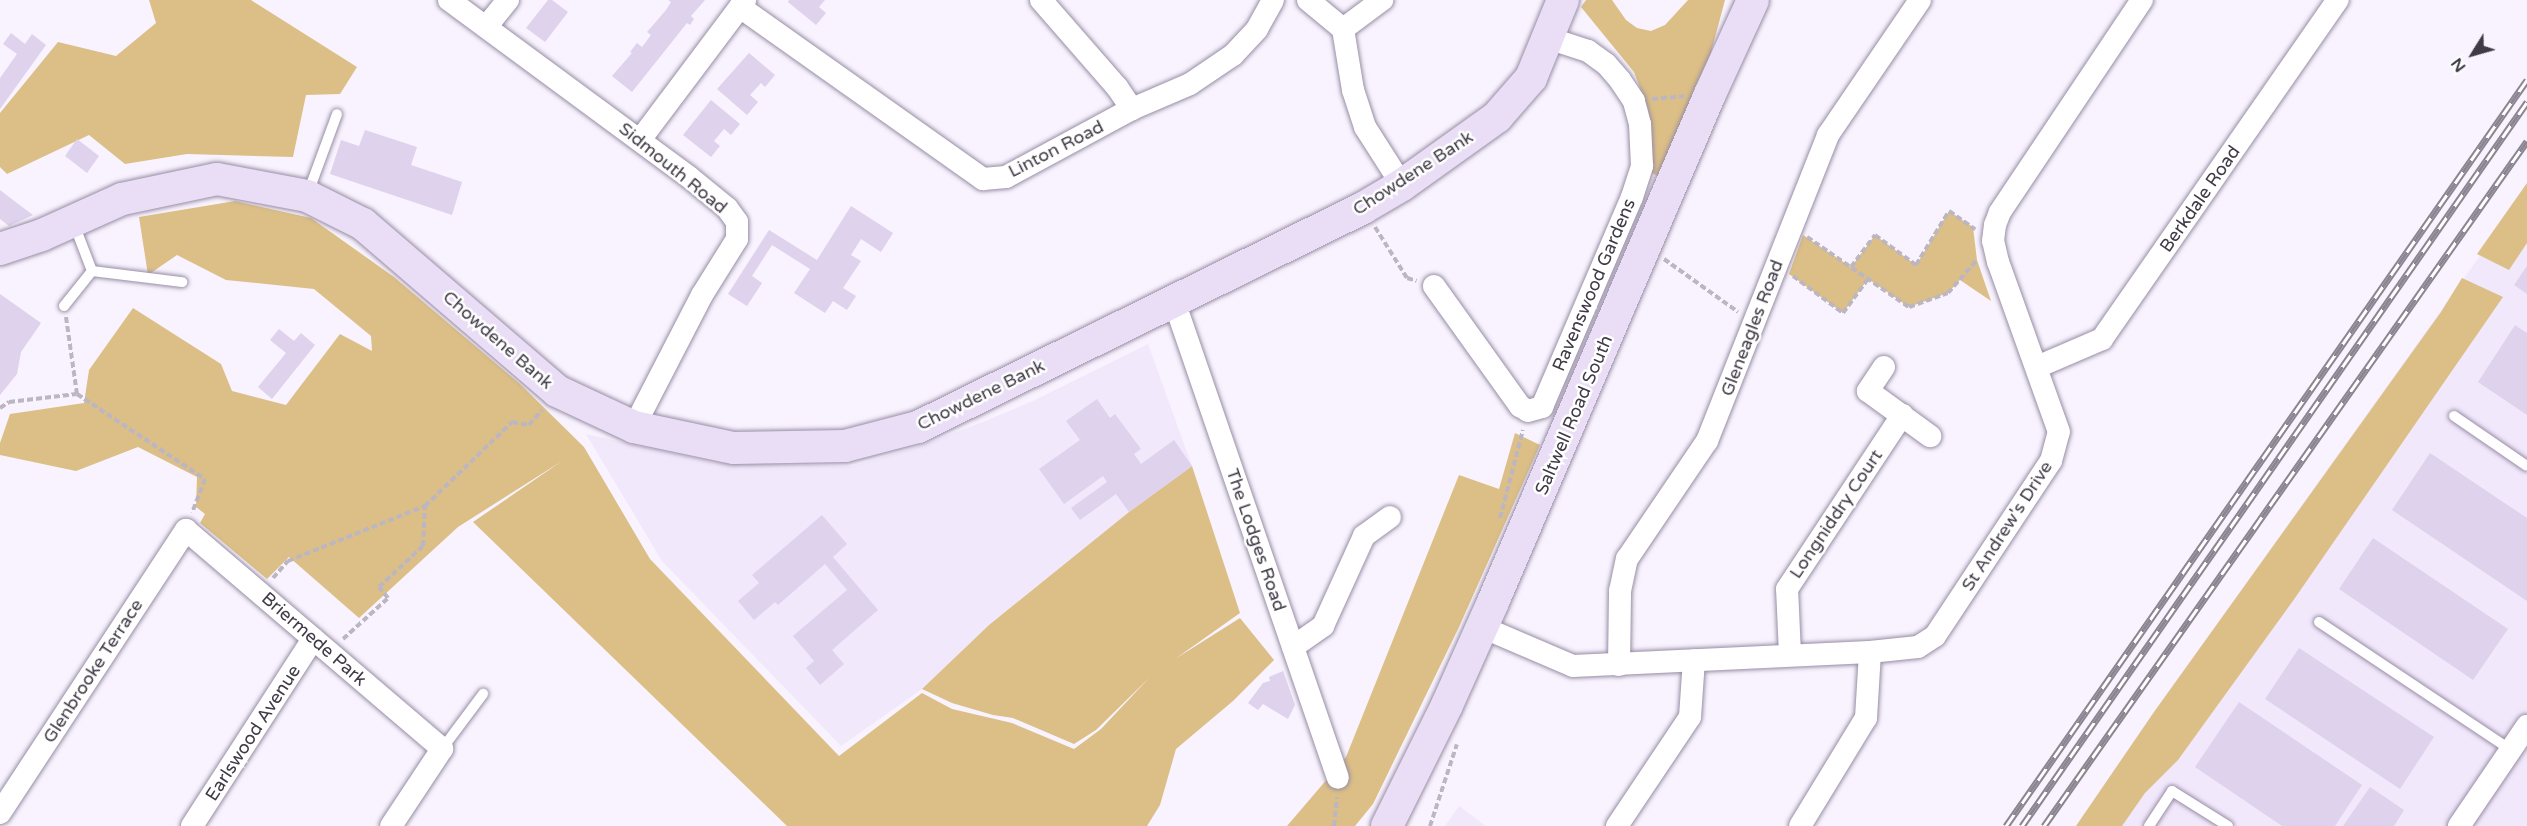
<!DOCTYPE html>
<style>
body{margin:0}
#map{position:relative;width:2527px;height:826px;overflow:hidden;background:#f8f3fe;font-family:"Varela Round",sans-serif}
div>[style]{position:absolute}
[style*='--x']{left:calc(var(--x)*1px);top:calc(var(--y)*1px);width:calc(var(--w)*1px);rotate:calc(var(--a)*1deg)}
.built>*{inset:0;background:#f2e8fc}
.green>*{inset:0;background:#dcbf86}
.building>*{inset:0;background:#ded2ec}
.path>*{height:4px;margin-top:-2px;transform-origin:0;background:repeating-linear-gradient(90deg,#bbb6c1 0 6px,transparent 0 9px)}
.roads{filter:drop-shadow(0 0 2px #988da5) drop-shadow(0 0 2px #988da5)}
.lane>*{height:10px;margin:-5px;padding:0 5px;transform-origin:5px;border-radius:5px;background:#fff}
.street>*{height:22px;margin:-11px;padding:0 11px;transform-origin:11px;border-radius:11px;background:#fff}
.secondary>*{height:32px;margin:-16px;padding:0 16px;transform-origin:16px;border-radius:16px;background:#e9def5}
.rail>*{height:7px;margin-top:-3.5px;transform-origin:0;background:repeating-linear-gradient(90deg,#fff 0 14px,#8a8590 0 28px);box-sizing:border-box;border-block:2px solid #8a8590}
span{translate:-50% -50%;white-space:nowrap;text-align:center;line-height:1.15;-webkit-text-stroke:5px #fff;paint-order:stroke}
.street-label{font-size:18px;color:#3f3a45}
.north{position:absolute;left:2443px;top:24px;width:60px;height:60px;-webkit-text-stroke:4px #fff;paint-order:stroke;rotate:233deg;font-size:16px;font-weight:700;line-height:24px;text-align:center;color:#3f3a45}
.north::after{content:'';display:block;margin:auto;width:21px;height:27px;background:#3f3a45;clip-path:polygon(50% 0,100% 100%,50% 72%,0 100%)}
</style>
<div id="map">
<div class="built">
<i style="clip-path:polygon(2527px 190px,2527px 826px,2076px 826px,2154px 712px)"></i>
<i style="clip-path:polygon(1148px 344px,1192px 466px,1129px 512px,989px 625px,922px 689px,841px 746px,662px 561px,586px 434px,716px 463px,853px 466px,917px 447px,988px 420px,1035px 400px)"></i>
<i style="clip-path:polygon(1459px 806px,1486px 826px,1445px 826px)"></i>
</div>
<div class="green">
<i style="clip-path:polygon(149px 0,251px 0,357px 67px,340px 94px,306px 95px,293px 157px,187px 154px,125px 164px,89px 135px,7px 174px,0 167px,0 113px,58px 42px,116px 56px,156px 23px)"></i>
<i style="clip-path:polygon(1586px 0,1612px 0,1626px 20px,1637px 28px,1651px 31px,1665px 25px,1688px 0,1725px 0,1710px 56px,1658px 176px,1652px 173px,1648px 109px,1634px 72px,1581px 7px)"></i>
<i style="clip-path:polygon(2527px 183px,2527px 243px,2509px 270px,2477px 254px)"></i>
<i style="clip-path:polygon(235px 201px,311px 218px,394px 277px,520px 384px,584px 447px,650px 559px,839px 756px,922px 693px,952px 709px,1012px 723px,1074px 749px,1101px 729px,1149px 678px,1096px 730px,1074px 744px,1013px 718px,993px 715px,952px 703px,922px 689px,989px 625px,1129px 512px,1192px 466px,1240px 613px,1175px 659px,1240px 618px,1274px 660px,1233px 701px,1176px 749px,1160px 805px,1147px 826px,787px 826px,473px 522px,562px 461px,458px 527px,359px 618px,289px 557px,267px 579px,200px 523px,205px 514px,196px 507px,197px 477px,138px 447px,76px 471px,0 455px,0 443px,10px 414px,84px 403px,89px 370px,133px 308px,221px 364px,232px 391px,286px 405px,340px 334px,372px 351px,371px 336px,314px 289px,226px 280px,177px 255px,148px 275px,139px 217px)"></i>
<i style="clip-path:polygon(1949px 211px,1973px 227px,1977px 260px,1991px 301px,1960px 280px,1948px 293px,1909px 307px,1868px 279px,1843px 313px,1789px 274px,1803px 235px,1851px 267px,1875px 235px,1916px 265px)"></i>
<i style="clip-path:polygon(2462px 278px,2503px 297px,2295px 598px,2178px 760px,2145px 793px,2122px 826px,2076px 826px,2154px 712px,2441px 312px)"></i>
<i style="clip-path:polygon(1515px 433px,1540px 445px,1459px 627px,1373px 804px,1355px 826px,1287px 826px,1346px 757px,1459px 475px,1499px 489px)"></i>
</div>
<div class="building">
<i style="clip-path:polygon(548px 0,552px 0,568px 12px,545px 42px,526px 28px)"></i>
<i style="clip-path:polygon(668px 0,705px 0,691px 16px,694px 19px,690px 25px,687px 23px,632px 92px,612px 76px,632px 53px,630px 52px,637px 43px,642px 47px,651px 35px,647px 32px,666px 10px,671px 2px)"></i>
<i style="clip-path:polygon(789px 0,825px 0,819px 7px,826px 13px,816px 25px,788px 2px)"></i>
<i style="clip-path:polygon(11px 33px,25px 44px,32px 34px,46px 45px,0 109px,0 78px,17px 54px,3px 44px)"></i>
<i style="clip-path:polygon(749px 53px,775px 75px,765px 87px,761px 83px,750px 95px,758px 102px,747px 115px,717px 89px)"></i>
<i style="clip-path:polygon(711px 100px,740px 124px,731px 135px,724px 129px,714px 141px,720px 146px,711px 157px,683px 135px)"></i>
<i style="clip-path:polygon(365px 130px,417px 147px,411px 165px,462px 182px,452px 215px,330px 174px,341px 140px,359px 146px)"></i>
<i style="clip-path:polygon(77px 139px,99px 156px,87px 173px,65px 156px)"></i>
<i style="clip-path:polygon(0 190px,9px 197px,33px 215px,9px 226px,0 219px)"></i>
<i style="clip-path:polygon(851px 206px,893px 233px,881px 252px,861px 239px,851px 255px,861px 261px,843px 288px,856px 296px,847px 310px,833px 301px,825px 313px,794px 293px,810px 269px,772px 245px,752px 276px,762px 283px,747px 306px,728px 294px,769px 230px,817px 260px)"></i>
<i style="clip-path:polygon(2527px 266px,2527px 294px,2514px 285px)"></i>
<i style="clip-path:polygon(0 294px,41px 323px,21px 352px,17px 374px,0 395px)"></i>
<i style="clip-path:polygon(2515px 325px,2527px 333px,2527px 415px,2478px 382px)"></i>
<i style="clip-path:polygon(279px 329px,294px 341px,301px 333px,315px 345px,272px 399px,258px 387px,286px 353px,270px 340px)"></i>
<i style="clip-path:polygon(1097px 399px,1110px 418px,1115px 414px,1141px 449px,1134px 454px,1141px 464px,1174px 440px,1192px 466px,1129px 512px,1116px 494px,1080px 520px,1071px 508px,1107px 482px,1103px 476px,1064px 504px,1039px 469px,1080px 440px,1066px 421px)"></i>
<i style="clip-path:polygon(2430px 453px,2527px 518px,2527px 601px,2392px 510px)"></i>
<i style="clip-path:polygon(822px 515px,847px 544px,833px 557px,878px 610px,832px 650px,844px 664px,820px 685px,806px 668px,814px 661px,793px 636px,847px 590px,825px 564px,778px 605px,775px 602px,754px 620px,738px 601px,759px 583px,752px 575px)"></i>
<i style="clip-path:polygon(2373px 538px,2508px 629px,2473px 680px,2339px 589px)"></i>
<i style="clip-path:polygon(2299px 648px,2434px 737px,2400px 789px,2265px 699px)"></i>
<i style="clip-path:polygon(1283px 671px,1295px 705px,1288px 719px,1263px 704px,1258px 710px,1248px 703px,1263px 683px,1270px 681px,1269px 677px)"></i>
<i style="clip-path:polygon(2239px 702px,2362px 785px,2335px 826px,2282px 826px,2195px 767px)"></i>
<i style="clip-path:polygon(2370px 787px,2404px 810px,2394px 826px,2343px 826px)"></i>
</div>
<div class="path">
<i style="--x:1652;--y:99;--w:32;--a:-5"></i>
<i style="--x:1375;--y:227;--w:60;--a:57.9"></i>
<i style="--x:1407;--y:278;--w:10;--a:17"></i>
<i style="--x:1807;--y:237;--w:124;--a:34.5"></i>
<i style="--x:1909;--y:307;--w:41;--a:-19.7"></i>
<i style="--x:1948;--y:293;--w:44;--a:-48.7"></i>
<i style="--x:1664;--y:259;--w:91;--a:35.6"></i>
<i style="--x:1851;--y:267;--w:40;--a:-53"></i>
<i style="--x:1875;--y:235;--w:51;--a:36.2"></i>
<i style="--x:1916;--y:265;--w:63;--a:-58.6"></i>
<i style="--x:1949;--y:211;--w:32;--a:35"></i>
<i style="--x:1793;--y:276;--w:62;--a:36.5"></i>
<i style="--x:1843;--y:313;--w:42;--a:-53.7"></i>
<i style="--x:66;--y:317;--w:78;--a:81.9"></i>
<i style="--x:0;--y:408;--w:11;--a:-34"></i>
<i style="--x:9;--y:402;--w:68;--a:-6.7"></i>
<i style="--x:77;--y:394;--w:154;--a:33.6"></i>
<i style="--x:205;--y:479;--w:36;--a:111"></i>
<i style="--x:1500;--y:518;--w:91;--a:-75.4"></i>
<i style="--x:273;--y:578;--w:23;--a:-49"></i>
<i style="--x:288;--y:561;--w:148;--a:-21.9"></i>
<i style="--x:425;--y:506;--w:121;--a:-44"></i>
<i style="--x:512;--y:422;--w:17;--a:10"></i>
<i style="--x:529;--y:425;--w:20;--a:-49"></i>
<i style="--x:343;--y:639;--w:61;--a:-42.3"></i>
<i style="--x:388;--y:598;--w:14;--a:-129"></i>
<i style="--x:379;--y:587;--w:60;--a:-43"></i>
<i style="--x:423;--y:546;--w:40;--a:-87.1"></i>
<i style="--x:1334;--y:826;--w:29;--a:-84"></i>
<i style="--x:1430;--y:826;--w:86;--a:-71.8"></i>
</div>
<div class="roads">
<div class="lane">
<i style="--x:308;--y:193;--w:84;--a:-69.8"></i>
<i style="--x:92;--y:271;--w:91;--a:7"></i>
<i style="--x:64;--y:306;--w:45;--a:-51.3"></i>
<i style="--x:92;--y:271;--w:50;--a:-111"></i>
<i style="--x:2454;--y:416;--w:88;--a:34.4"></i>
<i style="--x:2319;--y:622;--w:231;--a:33.7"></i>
<i style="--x:442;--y:749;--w:69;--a:-53.3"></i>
<i style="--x:2149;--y:826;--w:42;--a:-56.7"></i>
<i style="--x:2172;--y:791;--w:66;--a:32"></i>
</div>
<div class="street">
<i style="--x:449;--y:0;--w:298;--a:36.4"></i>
<i style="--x:689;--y:177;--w:49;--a:39.2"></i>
<i style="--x:727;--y:208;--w:17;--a:54"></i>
<i style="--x:737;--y:222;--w:17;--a:90"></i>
<i style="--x:737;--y:239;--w:66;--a:122"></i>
<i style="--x:702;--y:295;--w:148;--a:117.3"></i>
<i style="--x:1041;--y:0;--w:116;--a:48.9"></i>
<i style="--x:1117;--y:87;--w:27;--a:56"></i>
<i style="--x:1308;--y:0;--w:45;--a:39.6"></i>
<i style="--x:1343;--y:29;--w:62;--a:80.7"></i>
<i style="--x:1353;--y:90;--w:39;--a:72"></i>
<i style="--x:1365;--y:127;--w:69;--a:57.5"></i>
<i style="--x:740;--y:7;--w:298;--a:35.3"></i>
<i style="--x:983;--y:179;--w:23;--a:-5"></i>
<i style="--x:1006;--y:177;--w:143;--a:-28.4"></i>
<i style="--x:1132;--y:109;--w:63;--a:-23.3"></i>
<i style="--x:1190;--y:84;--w:52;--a:-34"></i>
<i style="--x:1233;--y:55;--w:35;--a:-47"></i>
<i style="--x:1257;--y:29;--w:33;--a:-61"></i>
<i style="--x:486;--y:27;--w:35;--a:-51"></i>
<i style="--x:1343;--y:29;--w:49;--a:-36.6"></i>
<i style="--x:640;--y:140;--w:175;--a:-53.1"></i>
<i style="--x:1434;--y:286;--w:148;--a:54.4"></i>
<i style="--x:1520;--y:406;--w:9;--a:32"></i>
<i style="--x:1528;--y:411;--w:15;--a:-16"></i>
<i style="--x:1542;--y:407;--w:228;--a:-66.8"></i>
<i style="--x:1632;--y:197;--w:33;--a:-72"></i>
<i style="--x:1642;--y:166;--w:42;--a:-92.7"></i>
<i style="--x:1640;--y:124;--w:24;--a:-105"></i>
<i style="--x:1634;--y:101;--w:25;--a:-124"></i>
<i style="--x:1620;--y:80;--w:21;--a:-131"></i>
<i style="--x:1606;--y:64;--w:22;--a:-144"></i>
<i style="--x:1588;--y:51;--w:42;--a:-162"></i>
<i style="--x:1174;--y:301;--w:504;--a:71.03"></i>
<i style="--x:1884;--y:367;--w:29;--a:124"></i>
<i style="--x:1868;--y:391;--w:77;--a:36"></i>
<i style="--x:2037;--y:367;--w:71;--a:-23.3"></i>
<i style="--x:2102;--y:339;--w:413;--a:-55.2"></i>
<i style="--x:1482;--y:627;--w:99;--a:23.2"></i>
<i style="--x:1573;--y:666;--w:297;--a:-2.7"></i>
<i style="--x:1870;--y:652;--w:48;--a:-5.9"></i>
<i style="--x:1918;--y:647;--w:20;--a:-33"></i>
<i style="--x:1935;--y:636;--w:210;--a:-56.5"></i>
<i style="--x:2051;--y:461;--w:30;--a:-75"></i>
<i style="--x:2059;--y:432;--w:181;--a:-109.7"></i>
<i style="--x:1998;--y:262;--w:22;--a:-103"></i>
<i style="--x:1993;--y:241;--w:16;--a:-83"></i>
<i style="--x:1995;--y:225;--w:14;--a:-69"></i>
<i style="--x:2000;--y:212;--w:255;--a:-56.2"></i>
<i style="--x:1293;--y:647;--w:37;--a:-35"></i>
<i style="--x:1323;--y:626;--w:99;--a:-65.5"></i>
<i style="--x:1364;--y:536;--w:32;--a:-36"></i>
<i style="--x:1790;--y:654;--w:65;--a:-92.6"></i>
<i style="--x:1787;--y:589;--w:209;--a:-56.5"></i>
<i style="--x:1619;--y:665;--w:74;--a:-89.2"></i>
<i style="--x:1620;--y:591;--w:33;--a:-78"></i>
<i style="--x:1627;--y:559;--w:143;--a:-55.9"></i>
<i style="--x:1707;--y:441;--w:329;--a:-68.4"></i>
<i style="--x:1828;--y:135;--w:163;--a:-55.7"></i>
<i style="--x:0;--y:813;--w:339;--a:-56.7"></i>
<i style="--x:186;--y:530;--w:337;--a:40.5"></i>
<i style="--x:442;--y:749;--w:92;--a:123.5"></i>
<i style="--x:192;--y:826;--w:223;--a:-57.1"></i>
<i style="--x:1617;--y:826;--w:131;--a:-56.2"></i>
<i style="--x:1690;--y:717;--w:57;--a:-86"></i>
<i style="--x:1800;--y:826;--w:127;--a:-58.6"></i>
<i style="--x:1866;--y:718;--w:66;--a:-86.5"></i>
<i style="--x:2459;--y:826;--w:121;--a:-55.8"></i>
</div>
<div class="secondary">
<i style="--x:0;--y:249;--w:44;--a:-18.4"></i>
<i style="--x:42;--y:235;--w:88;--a:-24.2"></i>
<i style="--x:122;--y:199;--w:97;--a:-11.9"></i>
<i style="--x:217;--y:179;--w:92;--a:10.7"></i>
<i style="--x:307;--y:196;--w:63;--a:26.6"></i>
<i style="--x:363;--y:224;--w:256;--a:40.7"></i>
<i style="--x:557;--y:391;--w:85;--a:25.1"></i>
<i style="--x:634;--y:427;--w:102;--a:11.9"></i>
<i style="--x:734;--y:448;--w:111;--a:-1"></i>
<i style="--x:845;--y:446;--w:75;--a:-14.6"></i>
<i style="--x:918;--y:427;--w:496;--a:-26.2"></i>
<i style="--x:1363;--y:208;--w:45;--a:-30.5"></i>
<i style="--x:1402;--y:185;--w:117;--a:-35.6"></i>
<i style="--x:1497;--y:117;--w:52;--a:-48.9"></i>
<i style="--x:1531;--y:78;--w:84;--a:-67.7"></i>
<i style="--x:1387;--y:826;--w:135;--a:-63.6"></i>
<i style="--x:1447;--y:705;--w:113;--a:-65.9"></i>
<i style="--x:1493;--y:602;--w:552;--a:-66.87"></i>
<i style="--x:1710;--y:94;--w:103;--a:-65.4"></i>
</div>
</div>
<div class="rail">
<i style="--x:2006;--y:826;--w:910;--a:-55.07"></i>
<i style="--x:2022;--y:826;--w:883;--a:-55.1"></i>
<i style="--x:2044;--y:826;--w:838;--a:-54.81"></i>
</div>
<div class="street-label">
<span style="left:1056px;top:149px;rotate:-27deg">Linton Road</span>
<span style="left:673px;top:168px;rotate:39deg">Sidmouth Road</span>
<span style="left:1413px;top:173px;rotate:-33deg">Chowdene Bank</span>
<span style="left:2200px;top:199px;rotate:-55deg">Berkdale Road</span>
<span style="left:1594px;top:285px;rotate:-67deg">Ravenswood Gardens</span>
<span style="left:1752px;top:328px;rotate:-69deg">Gleneagles Road</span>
<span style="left:498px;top:340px;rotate:41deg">Chowdene Bank</span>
<span style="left:981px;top:395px;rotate:-26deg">Chowdene Bank</span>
<span style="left:1574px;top:415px;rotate:-67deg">Saltwell Road South</span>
<span style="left:1836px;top:514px;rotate:-56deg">Longniddry Court</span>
<span style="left:2007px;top:526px;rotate:-57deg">St Andrew's Drive</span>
<span style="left:1256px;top:540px;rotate:71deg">The Lodges Road</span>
<span style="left:314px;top:639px;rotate:41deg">Briermede Park</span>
<span style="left:93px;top:671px;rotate:-57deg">Glenbrooke Terrace</span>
<span style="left:253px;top:733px;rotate:-57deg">Earlswood Avenue</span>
</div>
<div class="north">N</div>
</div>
